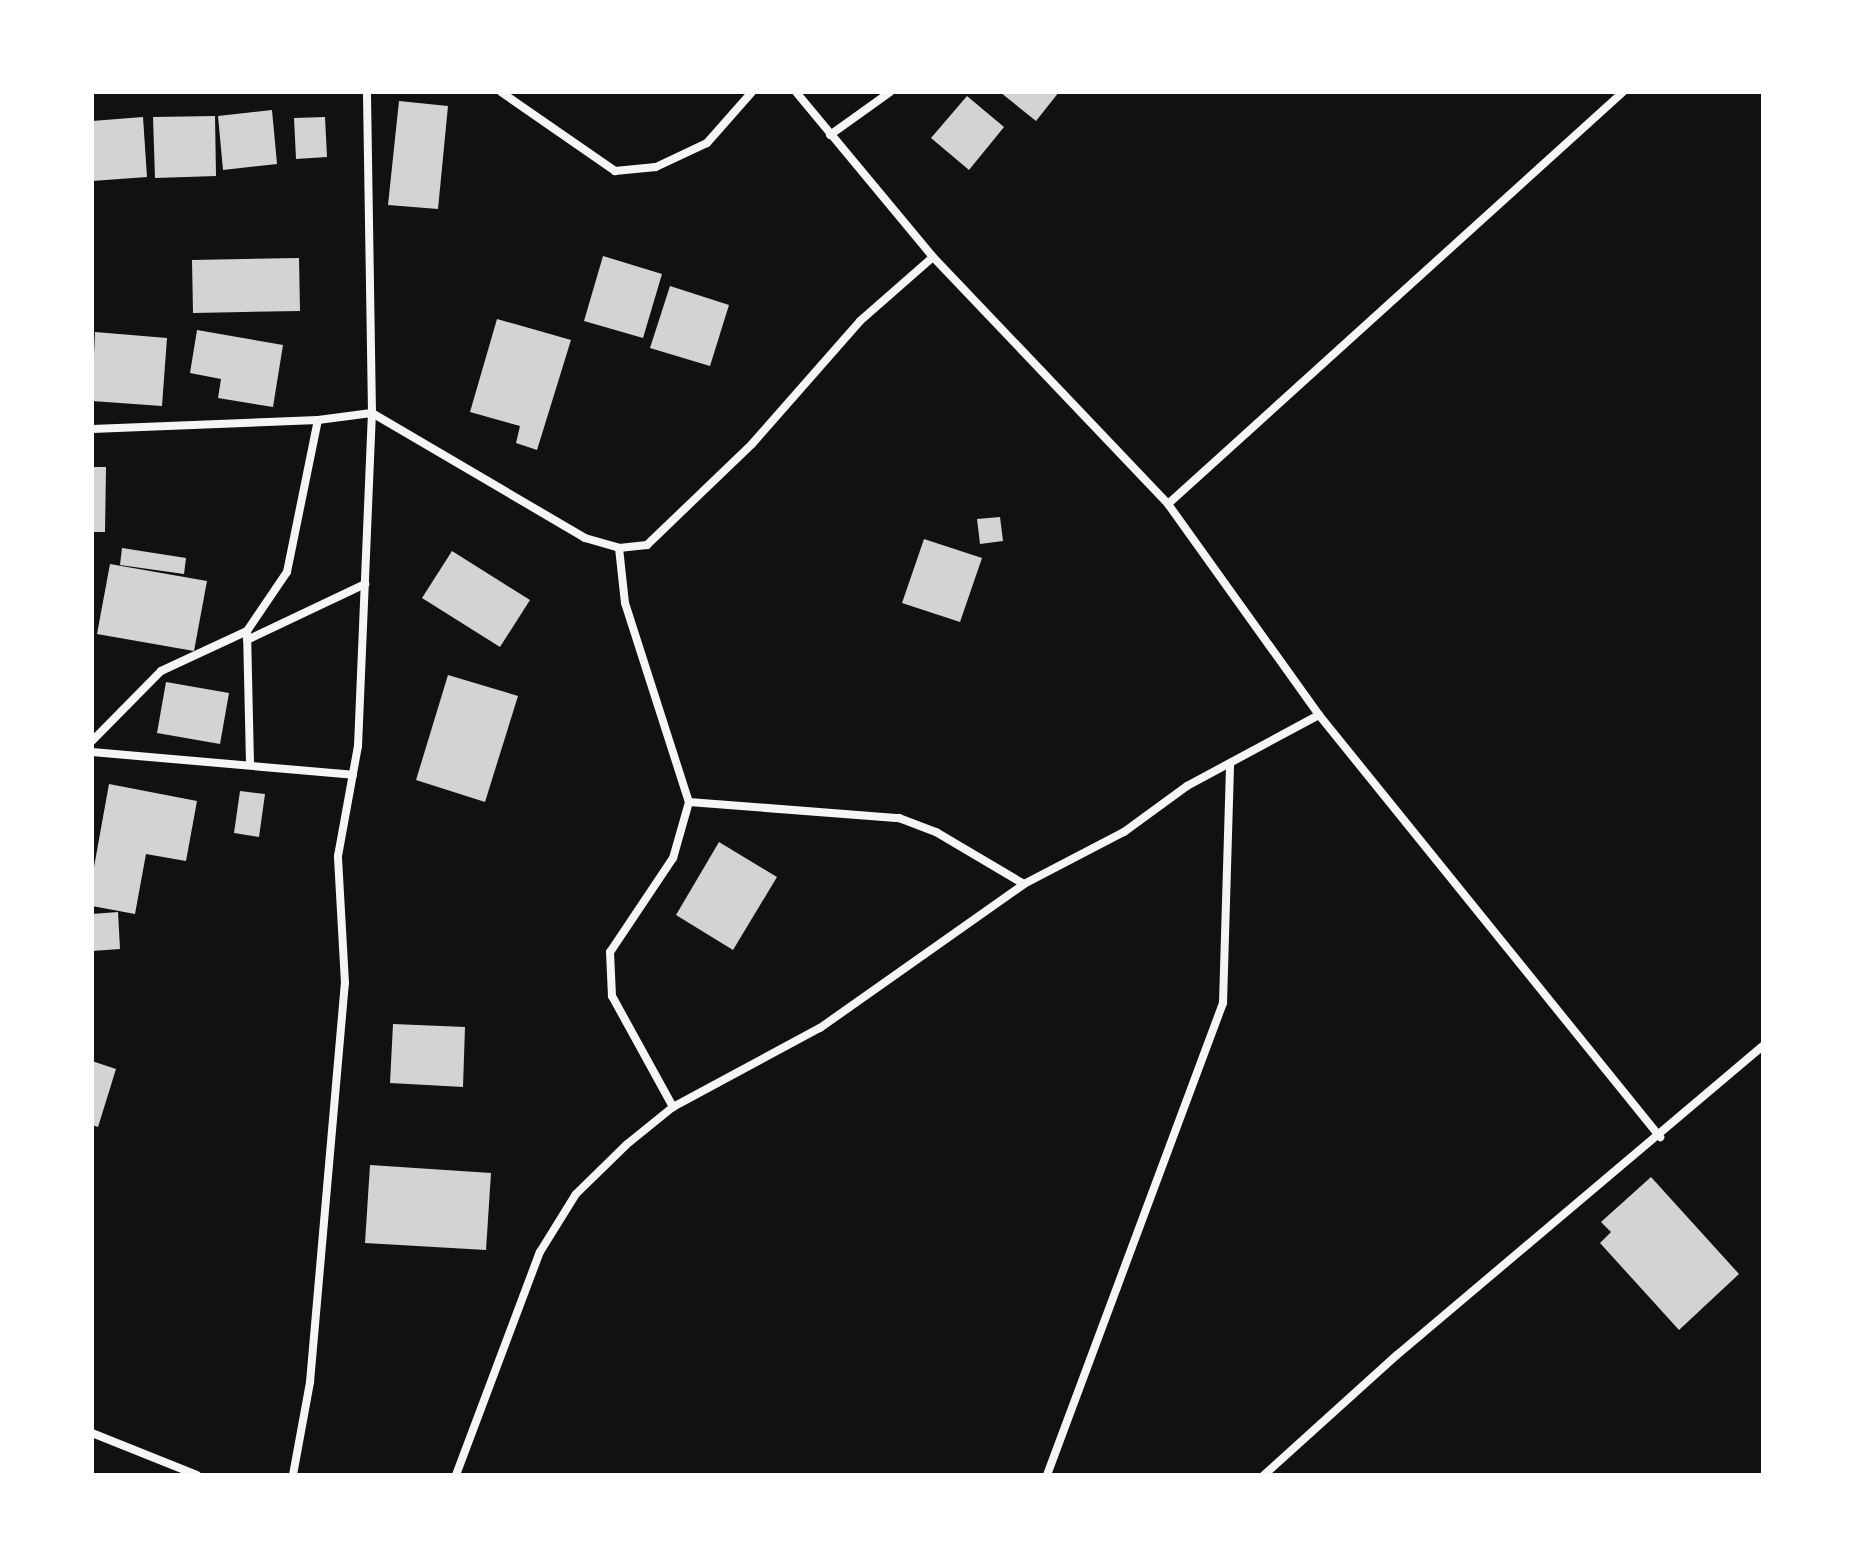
<!DOCTYPE html>
<style>
body{margin:0}
#map{position:relative;width:1855px;height:1567px;overflow:hidden;background:#111;font-family:Quicksand,sans-serif}
div>[style]{position:absolute}
[style*='--x']{left:calc(var(--x)*1px);top:calc(var(--y)*1px);width:calc(var(--w)*1px);rotate:calc(var(--a)*1deg)}
.building>*{inset:0;background:#d3d3d3}
.minor>*{height:8px;margin:-4px;padding:0 4px;transform-origin:4px;border-radius:4px;background:#f5f5f5}
span{translate:-50% -50%;white-space:nowrap;text-align:center;line-height:1.15;-webkit-text-stroke:7px #fff;paint-order:stroke}
.frame{position:absolute;inset:0;border:94px solid #fff;pointer-events:none}
</style>
<div id="map">
<div class="building">
<i style="clip-path:polygon(1000px 92px,1059px 92px,1036px 121px)"></i>
<i style="clip-path:polygon(967px 96px,1004px 127px,969px 170px,931px 138px)"></i>
<i style="clip-path:polygon(399px 101px,448px 106px,438px 209px,388px 205px)"></i>
<i style="clip-path:polygon(272px 110px,277px 164px,223px 170px,218px 116px)"></i>
<i style="clip-path:polygon(215px 116px,216px 176px,155px 178px,153px 117px)"></i>
<i style="clip-path:polygon(143px 117px,147px 177px,92px 181px,92px 121px)"></i>
<i style="clip-path:polygon(325px 117px,327px 157px,296px 159px,294px 118px)"></i>
<i style="clip-path:polygon(603px 256px,662px 274px,643px 338px,584px 321px)"></i>
<i style="clip-path:polygon(299px 258px,300px 311px,193px 313px,192px 260px)"></i>
<i style="clip-path:polygon(670px 286px,729px 305px,710px 366px,650px 348px)"></i>
<i style="clip-path:polygon(497px 319px,571px 340px,537px 450px,516px 443px,520px 426px,470px 412px)"></i>
<i style="clip-path:polygon(197px 330px,283px 345px,273px 407px,218px 398px,221px 379px,190px 373px)"></i>
<i style="clip-path:polygon(95px 332px,167px 338px,162px 406px,92px 401px)"></i>
<i style="clip-path:polygon(92px 467px,106px 467px,105px 532px,92px 532px)"></i>
<i style="clip-path:polygon(1000px 517px,1003px 541px,980px 544px,977px 519px)"></i>
<i style="clip-path:polygon(924px 539px,982px 558px,960px 622px,902px 603px)"></i>
<i style="clip-path:polygon(122px 548px,186px 558px,184px 574px,120px 565px)"></i>
<i style="clip-path:polygon(452px 551px,530px 600px,500px 647px,422px 598px)"></i>
<i style="clip-path:polygon(110px 564px,207px 581px,194px 651px,97px 634px)"></i>
<i style="clip-path:polygon(448px 675px,518px 696px,485px 802px,416px 780px)"></i>
<i style="clip-path:polygon(166px 682px,229px 693px,220px 744px,157px 733px)"></i>
<i style="clip-path:polygon(109px 784px,197px 801px,186px 861px,146px 854px,135px 914px,92px 906px,92px 878px)"></i>
<i style="clip-path:polygon(240px 791px,265px 794px,259px 837px,234px 833px)"></i>
<i style="clip-path:polygon(719px 842px,777px 877px,733px 950px,676px 915px)"></i>
<i style="clip-path:polygon(118px 912px,120px 949px,92px 951px,92px 914px)"></i>
<i style="clip-path:polygon(393px 1024px,465px 1027px,463px 1087px,390px 1083px)"></i>
<i style="clip-path:polygon(92px 1061px,116px 1069px,98px 1127px,92px 1125px)"></i>
<i style="clip-path:polygon(370px 1165px,491px 1173px,486px 1250px,365px 1243px)"></i>
<i style="clip-path:polygon(1651px 1177px,1739px 1274px,1679px 1330px,1600px 1243px,1611px 1232px,1601px 1222px)"></i>
</div>
<div class="minor">
<i style="--x:501;--y:92;--w:139;--a:34.7"></i>
<i style="--x:615;--y:171;--w:41;--a:-5.6"></i>
<i style="--x:656;--y:167;--w:56;--a:-25.2"></i>
<i style="--x:707;--y:143;--w:68;--a:-48.6"></i>
<i style="--x:796;--y:92;--w:214;--a:50.3"></i>
<i style="--x:933;--y:257;--w:341;--a:46.4"></i>
<i style="--x:1168;--y:504;--w:259;--a:54.4"></i>
<i style="--x:1319;--y:715;--w:543;--a:51.06"></i>
<i style="--x:830;--y:135;--w:74;--a:-35.6"></i>
<i style="--x:92;--y:429;--w:226;--a:-2.3"></i>
<i style="--x:318;--y:420;--w:54;--a:-7.4"></i>
<i style="--x:372;--y:413;--w:247;--a:30.4"></i>
<i style="--x:585;--y:538;--w:35;--a:16"></i>
<i style="--x:619;--y:548;--w:28;--a:-6"></i>
<i style="--x:647;--y:545;--w:146;--a:-43.9"></i>
<i style="--x:752;--y:444;--w:164;--a:-48.7"></i>
<i style="--x:860;--y:321;--w:97;--a:-41.2"></i>
<i style="--x:1168;--y:504;--w:614;--a:-42.16"></i>
<i style="--x:619;--y:548;--w:55;--a:83.8"></i>
<i style="--x:625;--y:603;--w:209;--a:72.2"></i>
<i style="--x:689;--y:802;--w:58;--a:105.9"></i>
<i style="--x:673;--y:858;--w:113;--a:123.8"></i>
<i style="--x:610;--y:952;--w:44;--a:87.4"></i>
<i style="--x:612;--y:996;--w:127;--a:61.2"></i>
<i style="--x:247;--y:631;--w:134;--a:88.7"></i>
<i style="--x:247;--y:640;--w:131;--a:-25.4"></i>
<i style="--x:92;--y:741;--w:98;--a:-45.4"></i>
<i style="--x:161;--y:671;--w:95;--a:-24.9"></i>
<i style="--x:247;--y:631;--w:71;--a:-55.9"></i>
<i style="--x:287;--y:572;--w:155;--a:-78.5"></i>
<i style="--x:92;--y:752;--w:262;--a:5"></i>
<i style="--x:689;--y:802;--w:211;--a:4.4"></i>
<i style="--x:899;--y:818;--w:40;--a:21"></i>
<i style="--x:936;--y:832;--w:102;--a:30.6"></i>
<i style="--x:92;--y:1433;--w:113;--a:21.8"></i>
<i style="--x:293;--y:1475;--w:95;--a:-79.6"></i>
<i style="--x:310;--y:1382;--w:401;--a:-85"></i>
<i style="--x:345;--y:983;--w:127;--a:-93.2"></i>
<i style="--x:338;--y:856;--w:112;--a:-79.7"></i>
<i style="--x:358;--y:746;--w:333;--a:-87.6"></i>
<i style="--x:372;--y:413;--w:321;--a:-90.9"></i>
<i style="--x:456;--y:1475;--w:238;--a:-69.4"></i>
<i style="--x:540;--y:1252;--w:68;--a:-58.2"></i>
<i style="--x:576;--y:1194;--w:70;--a:-44.4"></i>
<i style="--x:626;--y:1145;--w:60;--a:-39"></i>
<i style="--x:673;--y:1107;--w:167;--a:-28.3"></i>
<i style="--x:820;--y:1028;--w:250;--a:-35.2"></i>
<i style="--x:1024;--y:884;--w:113;--a:-27.5"></i>
<i style="--x:1124;--y:832;--w:78;--a:-36.1"></i>
<i style="--x:1187;--y:786;--w:150;--a:-28.3"></i>
<i style="--x:1047;--y:1475;--w:504;--a:-69.55"></i>
<i style="--x:1223;--y:1003;--w:238;--a:-88.3"></i>
<i style="--x:1264;--y:1475;--w:179;--a:-42.1"></i>
<i style="--x:1397;--y:1355;--w:479;--a:-40.2"></i>
</div>
<div class="frame"></div>
</div>
